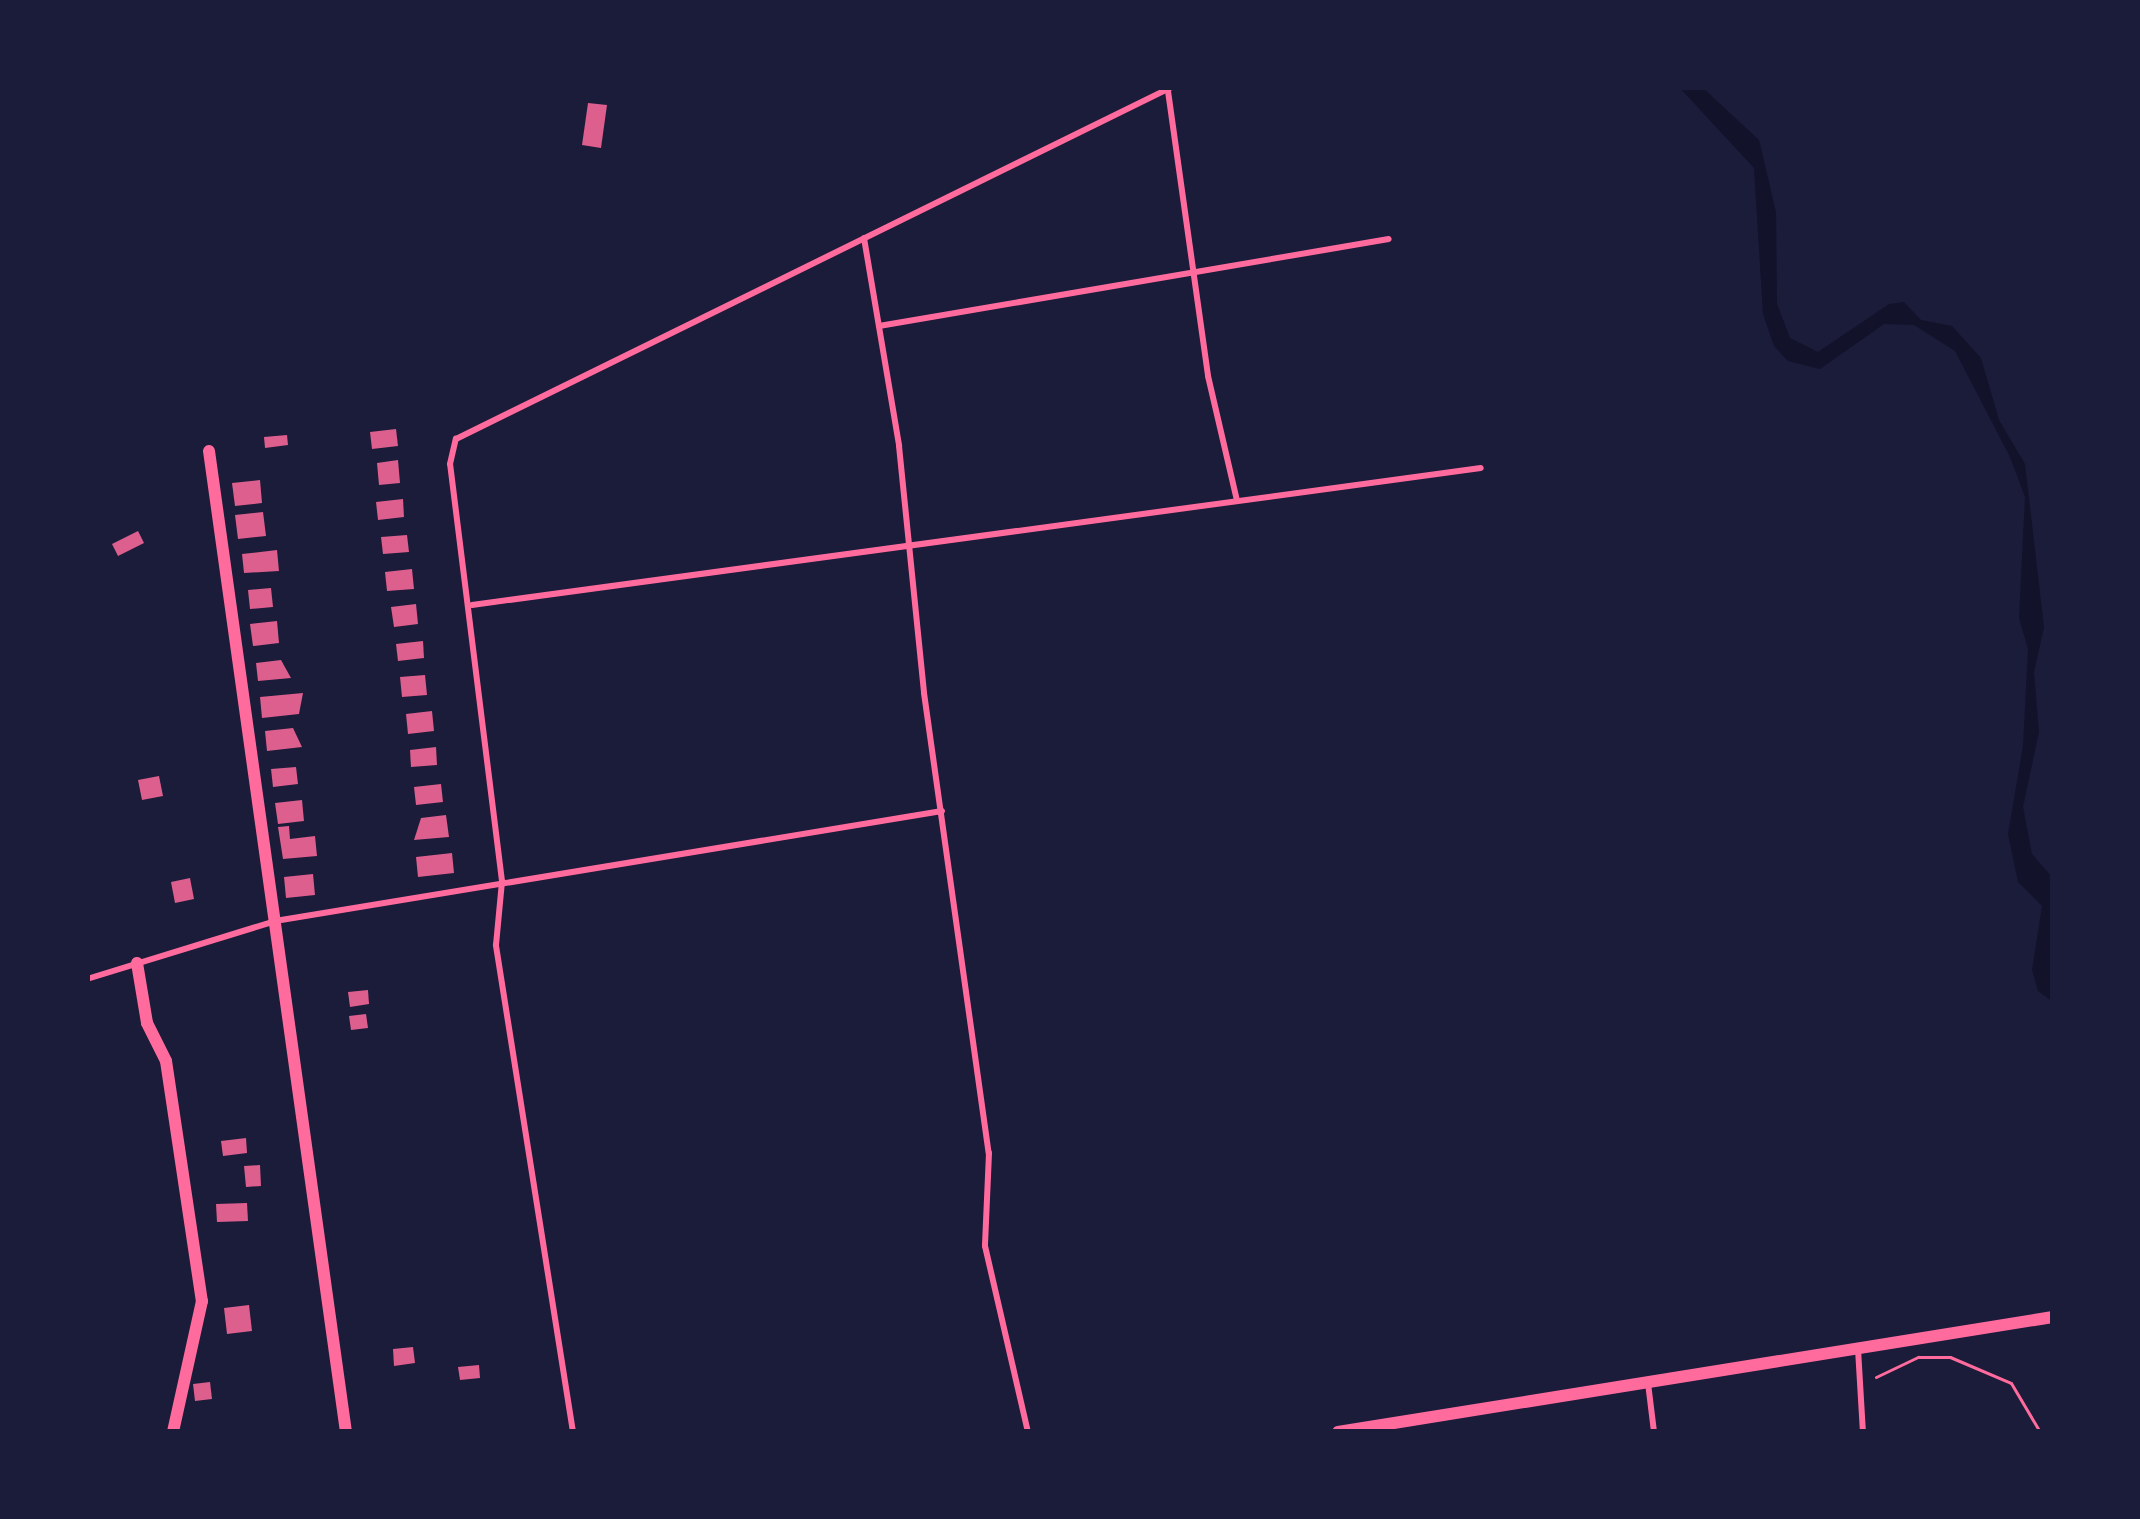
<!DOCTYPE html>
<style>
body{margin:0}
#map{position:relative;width:2140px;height:1519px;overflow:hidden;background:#1b1b3a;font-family:"Roboto Serif",serif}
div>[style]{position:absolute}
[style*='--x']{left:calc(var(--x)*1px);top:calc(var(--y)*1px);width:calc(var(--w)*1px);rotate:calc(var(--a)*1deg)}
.water>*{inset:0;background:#12122b}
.building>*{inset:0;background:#dd5f8e}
.path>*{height:3px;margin:-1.5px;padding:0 1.5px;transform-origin:1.5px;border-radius:1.5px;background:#ff6b9d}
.service>*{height:6px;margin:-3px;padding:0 3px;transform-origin:3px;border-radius:3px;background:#ff6b9d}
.minor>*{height:12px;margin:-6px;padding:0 6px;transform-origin:6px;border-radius:6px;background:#ff6b9d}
span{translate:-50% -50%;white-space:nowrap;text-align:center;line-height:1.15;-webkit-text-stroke:12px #1b1b3a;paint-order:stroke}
.frame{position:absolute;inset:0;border:90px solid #1b1b3a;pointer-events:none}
</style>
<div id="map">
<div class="water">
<i style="clip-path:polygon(1679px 87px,1702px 87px,1759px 140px,1776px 212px,1777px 304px,1790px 338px,1818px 352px,1889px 304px,1904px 302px,1921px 320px,1952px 326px,1981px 358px,1999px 420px,2025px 464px,2044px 627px,2034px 672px,2039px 732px,2023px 807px,2032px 854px,2053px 878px,2053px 1002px,2038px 991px,2032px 970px,2042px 906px,2018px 882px,2008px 834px,2023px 746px,2028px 649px,2019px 618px,2025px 497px,2010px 457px,1955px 351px,1914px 325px,1884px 324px,1820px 369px,1788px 361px,1774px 346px,1763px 314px,1754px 168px)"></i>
</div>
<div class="building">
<i style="clip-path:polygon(588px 103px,607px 105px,601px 148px,582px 145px)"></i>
<i style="clip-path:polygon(396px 429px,398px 446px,372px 449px,370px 432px)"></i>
<i style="clip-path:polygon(287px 435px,288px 445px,265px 448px,264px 437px)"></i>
<i style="clip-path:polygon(398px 460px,400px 483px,379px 485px,377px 463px)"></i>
<i style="clip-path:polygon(260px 480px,262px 503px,235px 506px,232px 483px)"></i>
<i style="clip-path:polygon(403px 499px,404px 517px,378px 520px,376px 502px)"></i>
<i style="clip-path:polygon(263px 512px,266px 536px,238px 539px,235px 515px)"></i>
<i style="clip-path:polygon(138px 531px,144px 543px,118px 556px,112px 544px)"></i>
<i style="clip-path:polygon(407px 535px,409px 552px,383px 554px,381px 537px)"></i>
<i style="clip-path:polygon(277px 550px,279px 571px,244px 573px,242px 554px)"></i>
<i style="clip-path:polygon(412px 569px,414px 589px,387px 591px,385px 572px)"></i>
<i style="clip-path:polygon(271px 588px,273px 607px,250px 609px,248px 590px)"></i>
<i style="clip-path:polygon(416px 604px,418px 624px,394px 627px,391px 607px)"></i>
<i style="clip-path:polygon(277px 621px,279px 643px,253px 646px,250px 624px)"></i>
<i style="clip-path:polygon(423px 641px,424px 658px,398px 661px,396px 644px)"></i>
<i style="clip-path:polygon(281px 660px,291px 678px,258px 681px,256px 663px)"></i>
<i style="clip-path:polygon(425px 675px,427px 695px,402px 697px,400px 677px)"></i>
<i style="clip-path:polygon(303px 693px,299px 714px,262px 718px,260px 697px)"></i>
<i style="clip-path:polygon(432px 711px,434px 731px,408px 734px,406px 714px)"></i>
<i style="clip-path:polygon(293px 728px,302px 747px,267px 751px,265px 731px)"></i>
<i style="clip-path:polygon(436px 747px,437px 765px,411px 767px,410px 750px)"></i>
<i style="clip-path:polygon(296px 767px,298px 784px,273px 787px,271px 769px)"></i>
<i style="clip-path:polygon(159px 776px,163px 796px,142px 800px,138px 780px)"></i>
<i style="clip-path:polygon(441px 784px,443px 802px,416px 805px,414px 787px)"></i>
<i style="clip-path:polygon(302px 800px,304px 821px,278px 824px,275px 803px)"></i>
<i style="clip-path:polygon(446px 815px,449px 837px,414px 840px,421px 818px)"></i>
<i style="clip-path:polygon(289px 826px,290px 839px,315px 836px,317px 856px,283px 859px,278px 827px)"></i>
<i style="clip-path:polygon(452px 853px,454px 873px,418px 877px,416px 857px)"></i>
<i style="clip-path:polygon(313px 874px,315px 895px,286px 898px,284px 877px)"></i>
<i style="clip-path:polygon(190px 878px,194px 899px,175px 903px,171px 882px)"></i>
<i style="clip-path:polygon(368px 990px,369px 1004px,350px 1007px,348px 992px)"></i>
<i style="clip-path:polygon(366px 1014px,368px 1028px,351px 1030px,349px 1016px)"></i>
<i style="clip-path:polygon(246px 1138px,247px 1153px,223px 1156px,221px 1141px)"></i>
<i style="clip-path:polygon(260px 1165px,261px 1186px,246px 1187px,244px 1166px)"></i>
<i style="clip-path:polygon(247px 1203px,248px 1221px,217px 1222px,216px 1204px)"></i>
<i style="clip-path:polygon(249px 1305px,252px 1331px,227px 1334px,224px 1308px)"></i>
<i style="clip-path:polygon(413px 1347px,415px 1363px,394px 1366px,393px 1349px)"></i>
<i style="clip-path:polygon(479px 1365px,480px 1378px,460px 1380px,458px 1367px)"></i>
<i style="clip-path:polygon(210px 1382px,212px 1399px,195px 1401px,193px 1384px)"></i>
</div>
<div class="path">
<i style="--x:1876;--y:1377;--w:47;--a:-25.5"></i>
<i style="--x:1918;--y:1357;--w:32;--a:0"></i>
<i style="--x:1950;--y:1357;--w:66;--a:23.1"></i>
<i style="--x:2011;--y:1383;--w:57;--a:59.4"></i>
</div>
<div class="service">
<i style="--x:1168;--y:91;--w:288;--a:82"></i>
<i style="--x:1208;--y:376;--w:128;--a:76.9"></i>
<i style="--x:864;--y:238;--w:211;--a:80.4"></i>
<i style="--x:899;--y:446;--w:248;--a:84.2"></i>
<i style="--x:924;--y:693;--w:465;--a:82"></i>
<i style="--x:989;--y:1153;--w:93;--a:92.5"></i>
<i style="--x:985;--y:1246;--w:191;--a:77"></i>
<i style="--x:879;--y:326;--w:517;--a:-9.68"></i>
<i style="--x:472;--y:605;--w:1018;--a:-7.73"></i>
<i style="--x:87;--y:979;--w:197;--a:-17.1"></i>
<i style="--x:275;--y:921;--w:676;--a:-9.36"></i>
<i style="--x:1858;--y:1349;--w:83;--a:86.6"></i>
<i style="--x:1648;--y:1383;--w:49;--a:83"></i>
<i style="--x:573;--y:1432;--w:493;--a:-99"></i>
<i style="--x:496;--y:945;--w:64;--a:-84.6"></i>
<i style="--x:502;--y:881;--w:420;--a:-97.1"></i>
<i style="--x:450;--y:464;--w:26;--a:-77"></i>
<i style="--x:456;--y:439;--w:798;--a:-26.18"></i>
</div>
<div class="minor">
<i style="--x:209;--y:451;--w:991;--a:82.05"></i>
<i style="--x:137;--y:963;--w:61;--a:80.5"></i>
<i style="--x:147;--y:1023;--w:42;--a:63.4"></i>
<i style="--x:166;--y:1061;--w:243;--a:81.5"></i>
<i style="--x:202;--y:1301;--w:134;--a:102.5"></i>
<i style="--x:1338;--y:1432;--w:724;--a:-9.14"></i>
</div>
<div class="frame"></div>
</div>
